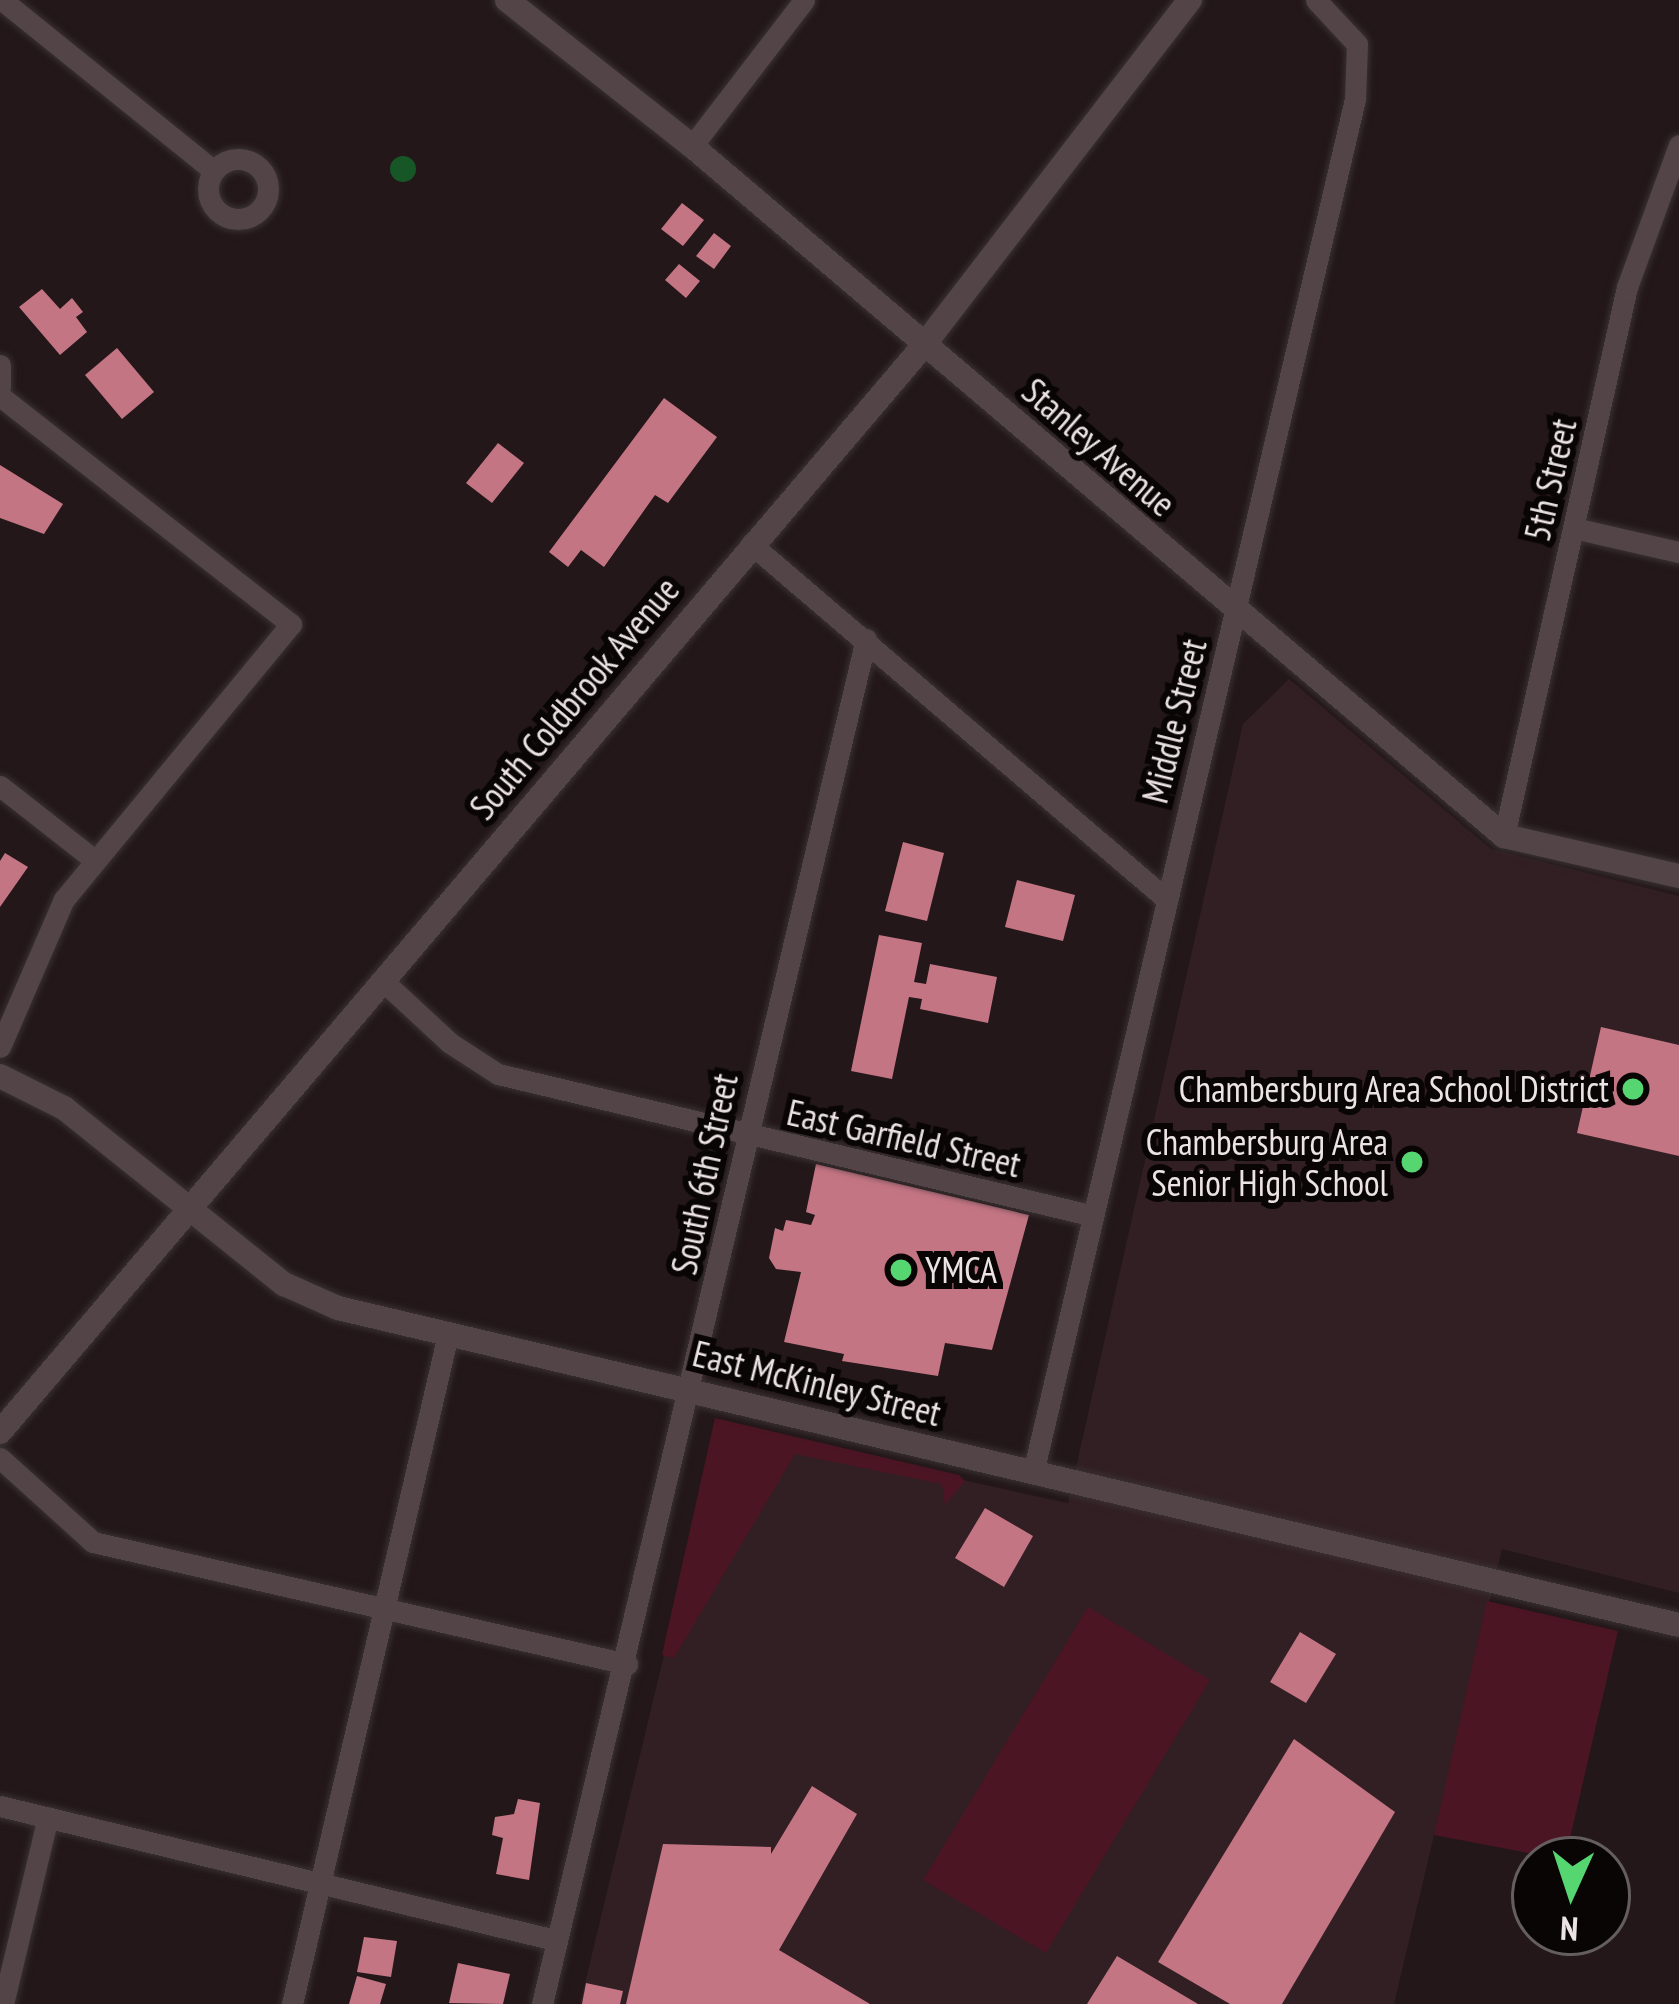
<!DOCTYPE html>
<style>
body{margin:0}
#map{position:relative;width:1679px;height:2004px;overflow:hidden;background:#231719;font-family:"PT Sans Narrow",sans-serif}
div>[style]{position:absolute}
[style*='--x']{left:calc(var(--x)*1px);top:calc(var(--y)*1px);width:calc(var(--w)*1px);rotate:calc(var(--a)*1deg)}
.built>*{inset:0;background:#321f23}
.green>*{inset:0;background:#4b1523}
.water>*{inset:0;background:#175626}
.round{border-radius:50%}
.building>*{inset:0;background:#c47584}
.roads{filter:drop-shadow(0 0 3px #393132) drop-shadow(0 0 3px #393132)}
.minor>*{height:21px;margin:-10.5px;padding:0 10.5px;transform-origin:10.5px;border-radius:10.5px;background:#534547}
.minor>.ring{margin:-10.5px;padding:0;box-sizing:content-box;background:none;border:21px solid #534547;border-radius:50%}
.tertiary>*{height:24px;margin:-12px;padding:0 12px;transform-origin:12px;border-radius:12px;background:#534547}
.dots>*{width:33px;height:33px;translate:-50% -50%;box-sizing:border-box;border:6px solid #090505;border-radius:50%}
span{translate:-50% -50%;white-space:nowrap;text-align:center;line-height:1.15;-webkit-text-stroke:12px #090505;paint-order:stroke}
.street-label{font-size:36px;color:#ece3e4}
.poi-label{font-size:36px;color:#ece3e4}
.right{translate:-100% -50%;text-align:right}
.left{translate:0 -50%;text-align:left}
.north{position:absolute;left:1511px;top:1836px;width:120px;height:120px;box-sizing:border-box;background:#090505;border:3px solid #645e5e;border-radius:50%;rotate:183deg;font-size:33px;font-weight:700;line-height:48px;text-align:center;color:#ece3e4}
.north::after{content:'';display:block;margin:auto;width:42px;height:54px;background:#56d671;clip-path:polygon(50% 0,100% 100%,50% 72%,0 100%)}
</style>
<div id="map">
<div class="built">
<i style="clip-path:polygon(1289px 679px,1491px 849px,1679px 896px,1679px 1593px,1502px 1549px,1394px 2004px,580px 2004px,719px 1427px,1068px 1503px,1243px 724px)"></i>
</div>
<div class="green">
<i style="clip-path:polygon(715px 1418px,959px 1475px,965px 1481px,945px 1505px,942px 1484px,795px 1454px,674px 1658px,662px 1655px)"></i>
<i style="clip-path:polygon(1487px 1601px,1618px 1631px,1565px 1860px,1434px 1835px)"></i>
<i style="clip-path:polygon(1088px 1607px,1210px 1680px,1046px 1953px,923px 1880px)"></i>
</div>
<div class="water">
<i class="round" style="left:390px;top:156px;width:26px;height:26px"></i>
</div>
<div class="building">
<i style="clip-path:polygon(682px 203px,704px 220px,683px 246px,661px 229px)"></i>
<i style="clip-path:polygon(714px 233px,731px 246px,714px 269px,696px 256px)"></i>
<i style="clip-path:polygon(679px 264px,700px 281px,686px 298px,665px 280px)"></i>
<i style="clip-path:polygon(42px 289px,60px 309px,72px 298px,83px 312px,76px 317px,87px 332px,60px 355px,19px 307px)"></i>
<i style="clip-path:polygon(117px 348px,154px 392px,122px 419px,85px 375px)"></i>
<i style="clip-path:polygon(664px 398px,717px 437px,668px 503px,655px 495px,604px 567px,581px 550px,568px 567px,549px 552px)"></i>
<i style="clip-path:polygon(498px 443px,524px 463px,492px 503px,466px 483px)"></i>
<i style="clip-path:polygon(0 465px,63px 504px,44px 534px,0 518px)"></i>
<i style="clip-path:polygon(903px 842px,944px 853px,927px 921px,885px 911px)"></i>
<i style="clip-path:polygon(5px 853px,28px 867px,0 907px,0 861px)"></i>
<i style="clip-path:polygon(1017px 880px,1075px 895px,1063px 941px,1005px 927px)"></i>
<i style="clip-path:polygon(879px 935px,922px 943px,914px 982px,926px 984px,930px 964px,997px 977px,988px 1023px,920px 1009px,922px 999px,909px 997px,892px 1079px,851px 1071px)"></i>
<i style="clip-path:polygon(1601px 1027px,1679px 1045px,1679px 1156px,1577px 1133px)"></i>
<i style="clip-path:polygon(816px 1164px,1029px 1215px,992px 1350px,945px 1343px,938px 1376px,842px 1361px,844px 1354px,784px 1342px,801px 1272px,776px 1269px,769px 1258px,775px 1228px,783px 1231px,786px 1220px,811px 1225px,815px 1215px,806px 1212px)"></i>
<i style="clip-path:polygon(985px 1508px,1033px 1536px,1004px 1587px,955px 1558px)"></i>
<i style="clip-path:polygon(1300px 1632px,1336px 1654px,1306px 1703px,1270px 1682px)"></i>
<i style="clip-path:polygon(1294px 1739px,1395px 1812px,1282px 2004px,1230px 2004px,1158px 1962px)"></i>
<i style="clip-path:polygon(812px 1786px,857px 1814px,779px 1950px,870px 2004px,626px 2004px,663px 1844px,771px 1847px,771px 1854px)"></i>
<i style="clip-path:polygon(518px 1799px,540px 1803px,529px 1880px,496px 1874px,503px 1838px,492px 1835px,495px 1817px,514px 1814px)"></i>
<i style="clip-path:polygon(364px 1937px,397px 1941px,391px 1977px,357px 1972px)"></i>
<i style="clip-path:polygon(1117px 1956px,1198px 2004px,1087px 2004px)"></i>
<i style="clip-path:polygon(458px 1963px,510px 1974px,503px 2004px,449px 2003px)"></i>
<i style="clip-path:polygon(357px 1976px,386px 1984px,380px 2004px,349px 2004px)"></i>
<i style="clip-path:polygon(586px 1983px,623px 1991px,620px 2004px,582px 2004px)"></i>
</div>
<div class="roads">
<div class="minor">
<i style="--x:2;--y:0;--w:272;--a:38.9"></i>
<i style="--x:692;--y:146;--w:184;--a:-52.5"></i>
<i class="ring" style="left:208px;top:159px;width:39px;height:39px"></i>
<i style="--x:0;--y:365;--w:22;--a:90"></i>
<i style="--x:0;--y:396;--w:370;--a:38.1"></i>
<i style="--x:291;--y:624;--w:357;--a:129.5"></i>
<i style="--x:64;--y:899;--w:161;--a:113.4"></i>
<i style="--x:1574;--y:528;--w:108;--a:12.9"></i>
<i style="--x:751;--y:544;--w:545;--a:40.53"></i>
<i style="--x:0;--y:786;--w:118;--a:38.1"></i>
<i style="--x:1504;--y:836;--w:563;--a:-77.37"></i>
<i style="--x:1627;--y:287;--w:151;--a:-69.9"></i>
<i style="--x:383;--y:981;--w:91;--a:42.8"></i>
<i style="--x:450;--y:1043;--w:57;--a:32.9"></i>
<i style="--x:498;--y:1074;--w:609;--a:13.4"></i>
<i style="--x:0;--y:1458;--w:125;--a:42.1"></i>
<i style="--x:93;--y:1542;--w:548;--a:12.87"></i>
<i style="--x:1033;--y:1473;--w:1411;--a:-76.81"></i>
<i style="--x:1355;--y:99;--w:55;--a:-87.9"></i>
<i style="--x:1357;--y:44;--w:60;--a:-133"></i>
<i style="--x:0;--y:1806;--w:571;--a:13.57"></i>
<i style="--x:3;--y:2004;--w:192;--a:-76.5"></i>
<i style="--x:292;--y:2004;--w:688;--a:-76.89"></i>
<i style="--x:542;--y:2004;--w:1403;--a:-76.65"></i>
</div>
<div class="tertiary">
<i style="--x:507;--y:0;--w:236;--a:38.3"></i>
<i style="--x:692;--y:146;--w:1066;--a:40.36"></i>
<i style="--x:1504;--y:836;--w:180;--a:12.9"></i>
<i style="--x:0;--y:1076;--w:72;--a:26.6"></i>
<i style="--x:64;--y:1108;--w:282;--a:38.7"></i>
<i style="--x:284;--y:1284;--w:59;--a:24"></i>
<i style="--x:338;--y:1308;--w:1378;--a:13.3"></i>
<i style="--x:0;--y:1432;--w:1427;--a:-49.63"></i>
<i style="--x:924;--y:345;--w:436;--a:-52.4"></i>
</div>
</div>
<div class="dots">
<i style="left:1633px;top:1089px;background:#56d671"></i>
<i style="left:1412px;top:1162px;background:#56d671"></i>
<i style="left:901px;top:1270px;background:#56d671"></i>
</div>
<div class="street-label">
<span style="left:1099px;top:447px;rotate:41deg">Stanley Avenue</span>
<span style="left:1550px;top:480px;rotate:-77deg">5th Street</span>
<span style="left:574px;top:698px;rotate:-50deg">South Coldbrook Avenue</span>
<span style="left:1174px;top:721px;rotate:-76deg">Middle Street</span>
<span style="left:904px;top:1138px;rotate:13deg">East Garfield Street</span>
<span style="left:704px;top:1174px;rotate:-78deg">South 6th Street</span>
<span style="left:817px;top:1383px;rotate:14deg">East McKinley Street</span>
</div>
<div class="poi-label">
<span class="right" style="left:1609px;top:1089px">Chambersburg Area School District</span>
<span class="right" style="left:1388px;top:1162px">Chambersburg Area<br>Senior High School</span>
<span class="left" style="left:925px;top:1270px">YMCA</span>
</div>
<div class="north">N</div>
</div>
